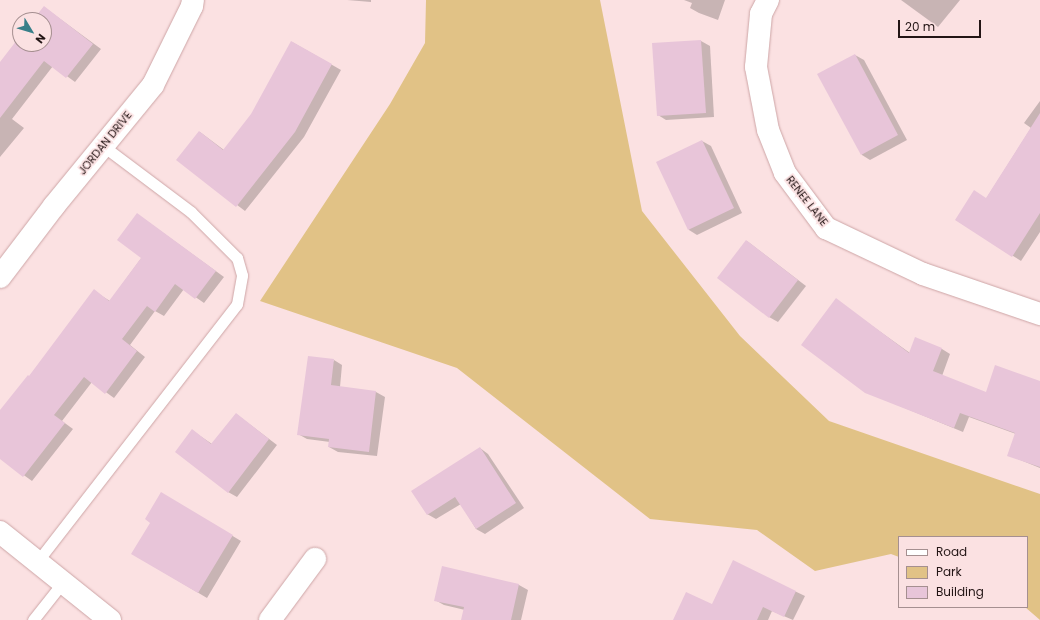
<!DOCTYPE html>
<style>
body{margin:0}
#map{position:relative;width:1040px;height:620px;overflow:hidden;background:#fbe1e2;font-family:Poppins,sans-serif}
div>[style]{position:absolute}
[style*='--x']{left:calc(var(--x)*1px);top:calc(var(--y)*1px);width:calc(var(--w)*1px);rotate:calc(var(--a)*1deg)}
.green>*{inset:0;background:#e1c286}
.shadow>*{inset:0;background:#0003}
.building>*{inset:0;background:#e8c5d9}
.roads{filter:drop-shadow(0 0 1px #cda5a6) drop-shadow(0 0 1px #cda5a6)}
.lane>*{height:11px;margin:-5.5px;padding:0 5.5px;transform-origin:5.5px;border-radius:5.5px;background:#fff}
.street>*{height:22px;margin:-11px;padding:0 11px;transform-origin:11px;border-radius:11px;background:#fff}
.secondary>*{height:22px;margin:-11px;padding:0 11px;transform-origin:11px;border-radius:11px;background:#fff}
span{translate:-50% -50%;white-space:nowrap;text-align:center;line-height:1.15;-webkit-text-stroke:3.5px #fbe1e2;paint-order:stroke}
.street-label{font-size:11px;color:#231515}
.legend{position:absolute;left:898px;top:536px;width:130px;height:72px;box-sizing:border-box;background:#fbe1e2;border:1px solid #a58f90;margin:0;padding:5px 7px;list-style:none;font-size:12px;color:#231515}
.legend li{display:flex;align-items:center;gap:8px;height:20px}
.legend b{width:20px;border:1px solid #a58f90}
.north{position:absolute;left:12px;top:12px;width:40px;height:40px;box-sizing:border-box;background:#fbe1e2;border:1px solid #a58f90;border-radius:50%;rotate:128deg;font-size:11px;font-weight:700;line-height:16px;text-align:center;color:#231515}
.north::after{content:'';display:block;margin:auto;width:14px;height:18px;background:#387f89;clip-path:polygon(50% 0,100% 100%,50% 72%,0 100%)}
.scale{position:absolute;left:898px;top:20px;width:83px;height:18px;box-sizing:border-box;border:2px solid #231515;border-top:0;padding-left:5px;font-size:12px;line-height:14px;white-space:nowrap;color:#231515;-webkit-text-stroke:3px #fbe1e2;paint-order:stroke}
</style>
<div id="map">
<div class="green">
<i style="clip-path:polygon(426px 0,600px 0,642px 211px,740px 336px,829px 421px,1040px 494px,1040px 620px,1025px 607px,1027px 607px,1027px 537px,899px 537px,899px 557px,891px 554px,815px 571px,757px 530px,650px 519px,457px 368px,260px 301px,390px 104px,425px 43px)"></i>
</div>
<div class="shadow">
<i style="clip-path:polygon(347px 0,371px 0,371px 2px)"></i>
<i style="clip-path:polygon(684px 0,725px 0,718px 20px,699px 13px,690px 8px,692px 3px)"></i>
<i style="clip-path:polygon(901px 0,960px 0,938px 27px)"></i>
<i style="clip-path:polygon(44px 7px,101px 49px,75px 82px,53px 66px,12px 119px,24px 128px,0 157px,0 63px,20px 38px,20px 44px,44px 44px,44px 20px,34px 20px)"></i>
<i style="clip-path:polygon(701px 41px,710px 46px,714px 117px,666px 120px,658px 115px,653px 44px)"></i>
<i style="clip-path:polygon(292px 42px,341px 70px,304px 137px,245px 211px,178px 160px,200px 132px,224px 150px,252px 115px)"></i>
<i style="clip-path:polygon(855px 55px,864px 60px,907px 140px,870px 160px,862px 155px)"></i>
<i style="clip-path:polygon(1040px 101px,1040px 232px,1021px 261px,956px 220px,986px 199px,1031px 128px,1024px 123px)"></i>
<i style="clip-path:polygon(702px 141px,711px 146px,742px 213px,697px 235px,689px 230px)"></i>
<i style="clip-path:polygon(137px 214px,224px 277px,204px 303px,184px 289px,164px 316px,155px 311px,130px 345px,145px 357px,114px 398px,92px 382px,62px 421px,73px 429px,32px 481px,0 458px,0 412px,29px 377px,94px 291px,110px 301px,142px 257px)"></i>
<i style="clip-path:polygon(747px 241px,806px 286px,778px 322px,769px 317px)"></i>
<i style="clip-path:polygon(836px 300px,910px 353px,942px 349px,950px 354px,942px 376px,986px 394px,1040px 382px,1040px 468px,1008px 455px,1016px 434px,969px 417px,963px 432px,866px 392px)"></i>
<i style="clip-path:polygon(334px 360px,342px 365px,340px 387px,376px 392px,385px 397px,377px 456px,338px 452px,329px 447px,330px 442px,307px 439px,298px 434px)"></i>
<i style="clip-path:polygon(236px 414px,277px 445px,237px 497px,228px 492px,193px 431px,212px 444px)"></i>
<i style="clip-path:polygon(480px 448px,488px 454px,524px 508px,485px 534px,476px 529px,461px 504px,436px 519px,427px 514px)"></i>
<i style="clip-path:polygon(161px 493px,241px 541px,207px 598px,133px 554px,152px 522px)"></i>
<i style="clip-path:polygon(734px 562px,805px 596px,793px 620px,772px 611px,768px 620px,685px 620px,713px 606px)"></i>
<i style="clip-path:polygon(443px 568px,519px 585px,528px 590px,521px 620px,462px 620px,465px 610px,444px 605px,435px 600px)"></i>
</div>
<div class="building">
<i style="clip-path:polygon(44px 6px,93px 44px,66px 78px,44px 61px,0 118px,0 62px,20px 36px,20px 44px,44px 44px,44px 20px,33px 20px)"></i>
<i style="clip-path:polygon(701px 40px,706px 113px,657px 116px,652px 43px)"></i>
<i style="clip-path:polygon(291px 41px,332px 64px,295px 132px,236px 207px,176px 160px,199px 131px,223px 150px,251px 114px)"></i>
<i style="clip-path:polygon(855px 54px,898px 135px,861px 155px,817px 74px)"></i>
<i style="clip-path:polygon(1040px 113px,1040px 213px,1012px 257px,955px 220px,974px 190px,986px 198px)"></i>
<i style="clip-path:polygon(702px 140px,734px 208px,688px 230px,656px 162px)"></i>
<i style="clip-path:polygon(137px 213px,216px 271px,195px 299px,175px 284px,155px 312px,147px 306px,122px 339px,137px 351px,105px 394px,84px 377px,54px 415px,65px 423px,23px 477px,0 459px,0 410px,28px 375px,29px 376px,94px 289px,109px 301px,141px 258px,117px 240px)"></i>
<i style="clip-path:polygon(746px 240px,798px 280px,769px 318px,717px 278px)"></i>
<i style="clip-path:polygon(836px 298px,909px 353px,915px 337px,942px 348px,933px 371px,986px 392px,995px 365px,1040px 381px,1040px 467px,1007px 456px,1015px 433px,960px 413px,954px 428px,865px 393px,801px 345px)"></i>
<i style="clip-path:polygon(308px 356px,334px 359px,331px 385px,376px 391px,369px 452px,328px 447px,329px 439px,297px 435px)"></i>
<i style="clip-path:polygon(236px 413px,269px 439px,228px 493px,175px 452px,192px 429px,211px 444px)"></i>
<i style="clip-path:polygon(480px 447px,516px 503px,476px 529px,455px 497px,427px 515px,411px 491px)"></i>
<i style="clip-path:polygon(161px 492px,233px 535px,198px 593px,131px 554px,150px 523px,145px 519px)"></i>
<i style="clip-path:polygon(733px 560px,796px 591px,784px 617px,763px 607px,757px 620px,673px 620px,686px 592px,712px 604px)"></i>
<i style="clip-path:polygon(442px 566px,519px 584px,511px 620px,461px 620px,464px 607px,434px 601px)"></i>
</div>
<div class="roads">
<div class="lane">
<i style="--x:37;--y:562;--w:326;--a:-52.2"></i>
<i style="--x:237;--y:304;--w:29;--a:-80"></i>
<i style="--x:242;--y:275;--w:18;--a:-106"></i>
<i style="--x:237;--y:258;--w:65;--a:-135"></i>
<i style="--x:191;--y:212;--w:110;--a:-143.1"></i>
<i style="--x:33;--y:620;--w:48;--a:-51.7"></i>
</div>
<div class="street">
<i style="--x:768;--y:0;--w:16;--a:117"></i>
<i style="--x:761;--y:14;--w:53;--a:95.4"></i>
<i style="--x:756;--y:67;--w:64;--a:79.2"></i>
<i style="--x:768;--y:130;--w:46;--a:68.4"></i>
<i style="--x:785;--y:173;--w:69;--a:53.3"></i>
<i style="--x:826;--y:228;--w:107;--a:25.4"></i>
<i style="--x:923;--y:274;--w:124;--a:18.9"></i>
<i style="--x:0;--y:277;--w:89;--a:-52.7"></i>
<i style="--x:54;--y:206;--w:156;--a:-50.7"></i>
<i style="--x:153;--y:85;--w:88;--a:-63.7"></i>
<i style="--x:192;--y:6;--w:6;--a:-81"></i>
<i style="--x:270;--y:620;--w:76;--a:-53.6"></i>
</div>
<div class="secondary">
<i style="--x:0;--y:532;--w:141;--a:38.7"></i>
</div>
</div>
<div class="street-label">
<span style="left:105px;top:143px;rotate:-51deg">JORDAN DRIVE</span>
<span style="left:807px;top:201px;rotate:52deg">RENEE LANE</span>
</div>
<ul class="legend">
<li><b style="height:5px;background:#fff"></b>Road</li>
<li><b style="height:11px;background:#e1c286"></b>Park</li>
<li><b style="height:11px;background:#e8c5d9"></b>Building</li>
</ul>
<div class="north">N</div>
<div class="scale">20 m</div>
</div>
